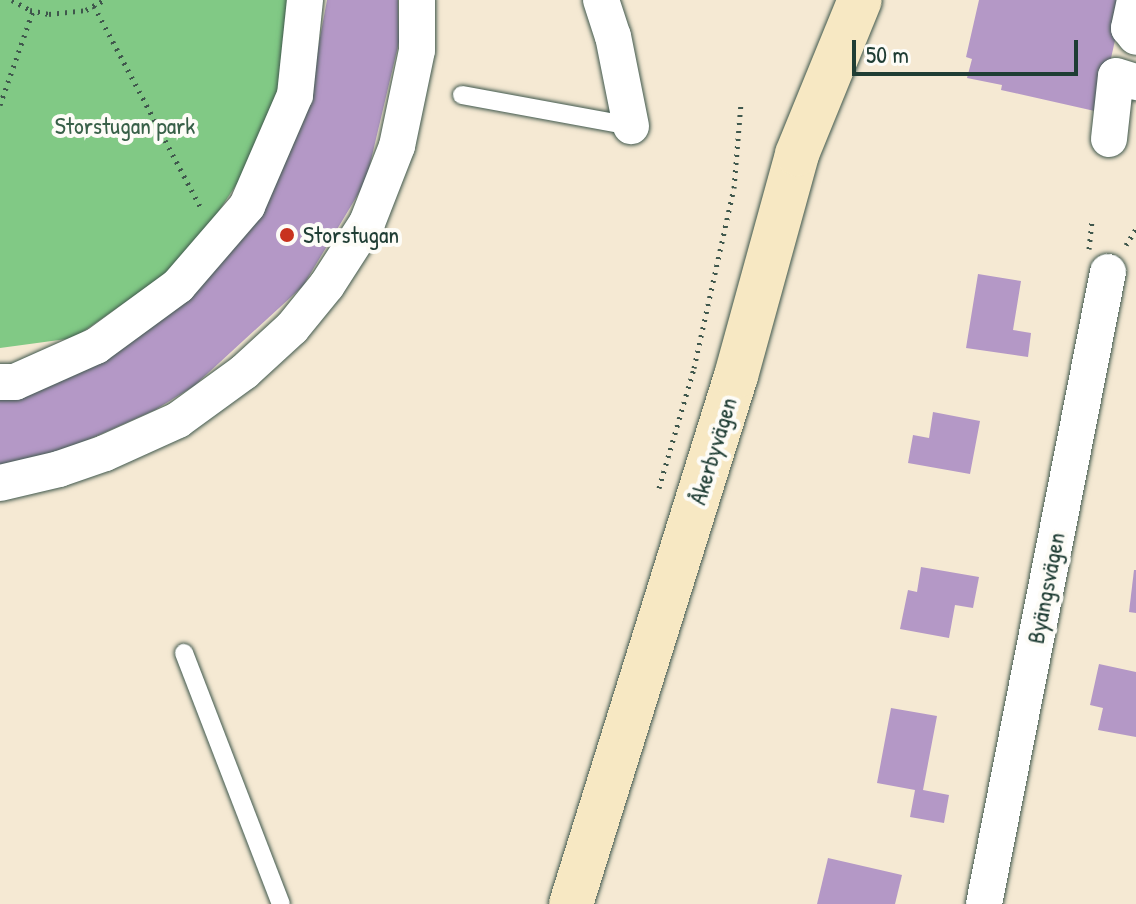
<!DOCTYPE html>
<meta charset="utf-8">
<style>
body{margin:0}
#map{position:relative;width:1136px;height:904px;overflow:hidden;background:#f5e9d3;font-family:"Patrick Hand",sans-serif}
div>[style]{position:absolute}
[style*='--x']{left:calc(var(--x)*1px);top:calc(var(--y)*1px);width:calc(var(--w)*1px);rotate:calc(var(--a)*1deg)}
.green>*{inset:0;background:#81c985}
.building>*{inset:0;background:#b498c6}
.path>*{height:5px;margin-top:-2.5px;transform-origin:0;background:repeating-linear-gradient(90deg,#3f574c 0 2px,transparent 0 8px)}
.roads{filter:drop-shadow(0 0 2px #3f574c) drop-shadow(0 0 2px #3f574c)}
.lane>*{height:18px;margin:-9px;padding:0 9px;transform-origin:9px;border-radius:9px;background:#fff}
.street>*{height:36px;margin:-18px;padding:0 18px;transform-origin:18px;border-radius:18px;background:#fff}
.secondary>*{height:44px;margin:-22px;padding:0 22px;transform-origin:22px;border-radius:22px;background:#f7e8c3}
.dots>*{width:22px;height:22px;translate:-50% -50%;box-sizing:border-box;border:4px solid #fdfcf7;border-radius:50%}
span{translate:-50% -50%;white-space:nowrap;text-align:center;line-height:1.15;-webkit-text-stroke:8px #fdfcf7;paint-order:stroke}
.park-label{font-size:24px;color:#386048}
.poi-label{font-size:24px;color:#1f3d34}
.left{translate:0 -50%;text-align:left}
.street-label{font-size:24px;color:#1f3d34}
.scale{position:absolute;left:852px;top:40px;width:226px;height:36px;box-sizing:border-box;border:4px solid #1f3d34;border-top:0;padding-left:10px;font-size:24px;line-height:28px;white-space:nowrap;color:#1f3d34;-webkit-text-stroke:6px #fdfcf7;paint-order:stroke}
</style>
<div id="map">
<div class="green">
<i style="clip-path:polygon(0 0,290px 0,287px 63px,252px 161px,187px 259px,74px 338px,0 348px)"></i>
</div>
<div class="building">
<i style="clip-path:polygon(327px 0,398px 0,399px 42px,366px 181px,303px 286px,194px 386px,155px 410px,45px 459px,0 466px,0 392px,263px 211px,305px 118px)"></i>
<i style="clip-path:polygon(979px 0,1124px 0,1099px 112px,1001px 90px,1002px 85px,967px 78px,972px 59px,966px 57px)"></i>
<i style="clip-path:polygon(978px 274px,1021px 281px,1013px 330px,1031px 333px,1028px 357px,966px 348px)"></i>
<i style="clip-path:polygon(933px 412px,980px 421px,970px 474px,908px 463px,913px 435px,929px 438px)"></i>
<i style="clip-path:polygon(921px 567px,979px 577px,973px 608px,955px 605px,949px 638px,900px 629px,908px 590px,917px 592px)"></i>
<i style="clip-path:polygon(1134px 570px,1136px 570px,1136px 613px,1129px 612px)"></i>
<i style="clip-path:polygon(1099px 664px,1136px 672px,1136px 737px,1098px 730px,1103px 708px,1090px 705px)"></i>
<i style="clip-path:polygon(891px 708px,937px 716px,923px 790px,949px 795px,944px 823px,910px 817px,915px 790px,877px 783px)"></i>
<i style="clip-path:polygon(828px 858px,902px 875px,895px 904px,817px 904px)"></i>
</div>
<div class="path">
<i style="--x:12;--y:0;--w:21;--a:29"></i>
<i style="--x:30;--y:10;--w:19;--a:12"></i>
<i style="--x:49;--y:14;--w:37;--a:-6"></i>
<i style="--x:86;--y:10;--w:21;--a:-29"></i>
<i style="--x:94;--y:6;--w:231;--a:62.1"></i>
<i style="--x:0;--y:105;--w:100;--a:-70.7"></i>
<i style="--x:1126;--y:245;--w:19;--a:-58"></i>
<i style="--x:1089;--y:249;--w:29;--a:-84"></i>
<i style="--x:659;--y:488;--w:125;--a:-73.7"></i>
<i style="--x:694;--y:368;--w:184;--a:-77.5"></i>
<i style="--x:734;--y:188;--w:85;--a:-85.3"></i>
</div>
<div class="roads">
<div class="lane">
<i style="--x:462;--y:95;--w:172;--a:10.4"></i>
<i style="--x:184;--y:653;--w:269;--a:68.9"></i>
</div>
<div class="street">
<i style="--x:601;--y:0;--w:38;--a:72"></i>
<i style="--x:613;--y:36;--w:92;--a:78.7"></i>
<i style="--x:1135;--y:0;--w:29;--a:102"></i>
<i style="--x:1129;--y:28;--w:11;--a:52"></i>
<i style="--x:1109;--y:139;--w:63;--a:-83.7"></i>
<i style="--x:1116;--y:76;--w:21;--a:17"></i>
<i style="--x:0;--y:382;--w:15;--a:0"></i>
<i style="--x:15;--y:382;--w:89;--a:-24"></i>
<i style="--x:96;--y:346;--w:102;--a:-36.2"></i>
<i style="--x:178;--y:286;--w:106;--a:-49.2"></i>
<i style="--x:247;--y:206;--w:121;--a:-66.6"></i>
<i style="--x:295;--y:95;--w:96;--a:-84"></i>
<i style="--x:0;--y:483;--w:61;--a:-13.3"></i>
<i style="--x:59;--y:469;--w:49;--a:-19.2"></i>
<i style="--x:105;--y:453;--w:80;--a:-24.3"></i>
<i style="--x:178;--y:420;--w:82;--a:-36"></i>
<i style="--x:244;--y:372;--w:65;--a:-42.5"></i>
<i style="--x:292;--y:328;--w:55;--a:-50.9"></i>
<i style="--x:327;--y:285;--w:74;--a:-57.2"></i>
<i style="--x:367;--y:223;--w:83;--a:-68.7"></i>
<i style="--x:397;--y:146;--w:98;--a:-78.2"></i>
<i style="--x:417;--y:50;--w:50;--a:-90"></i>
<i style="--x:984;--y:904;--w:644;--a:-78.9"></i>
</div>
<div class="secondary">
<i style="--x:571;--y:904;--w:553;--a:-72.65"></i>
<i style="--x:736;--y:376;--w:230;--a:-74.6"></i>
<i style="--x:797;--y:154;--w:166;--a:-67.8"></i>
</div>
</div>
<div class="dots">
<i style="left:287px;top:235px;background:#c8321e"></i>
</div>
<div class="park-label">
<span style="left:125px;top:126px">Storstugan park</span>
</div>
<div class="poi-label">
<span class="left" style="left:303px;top:235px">Storstugan</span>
</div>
<div class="street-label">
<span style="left:713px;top:451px;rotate:-73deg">Åkerbyvägen</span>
<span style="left:1046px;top:588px;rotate:-79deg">Byängsvägen</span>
</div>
<div class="scale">50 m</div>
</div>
